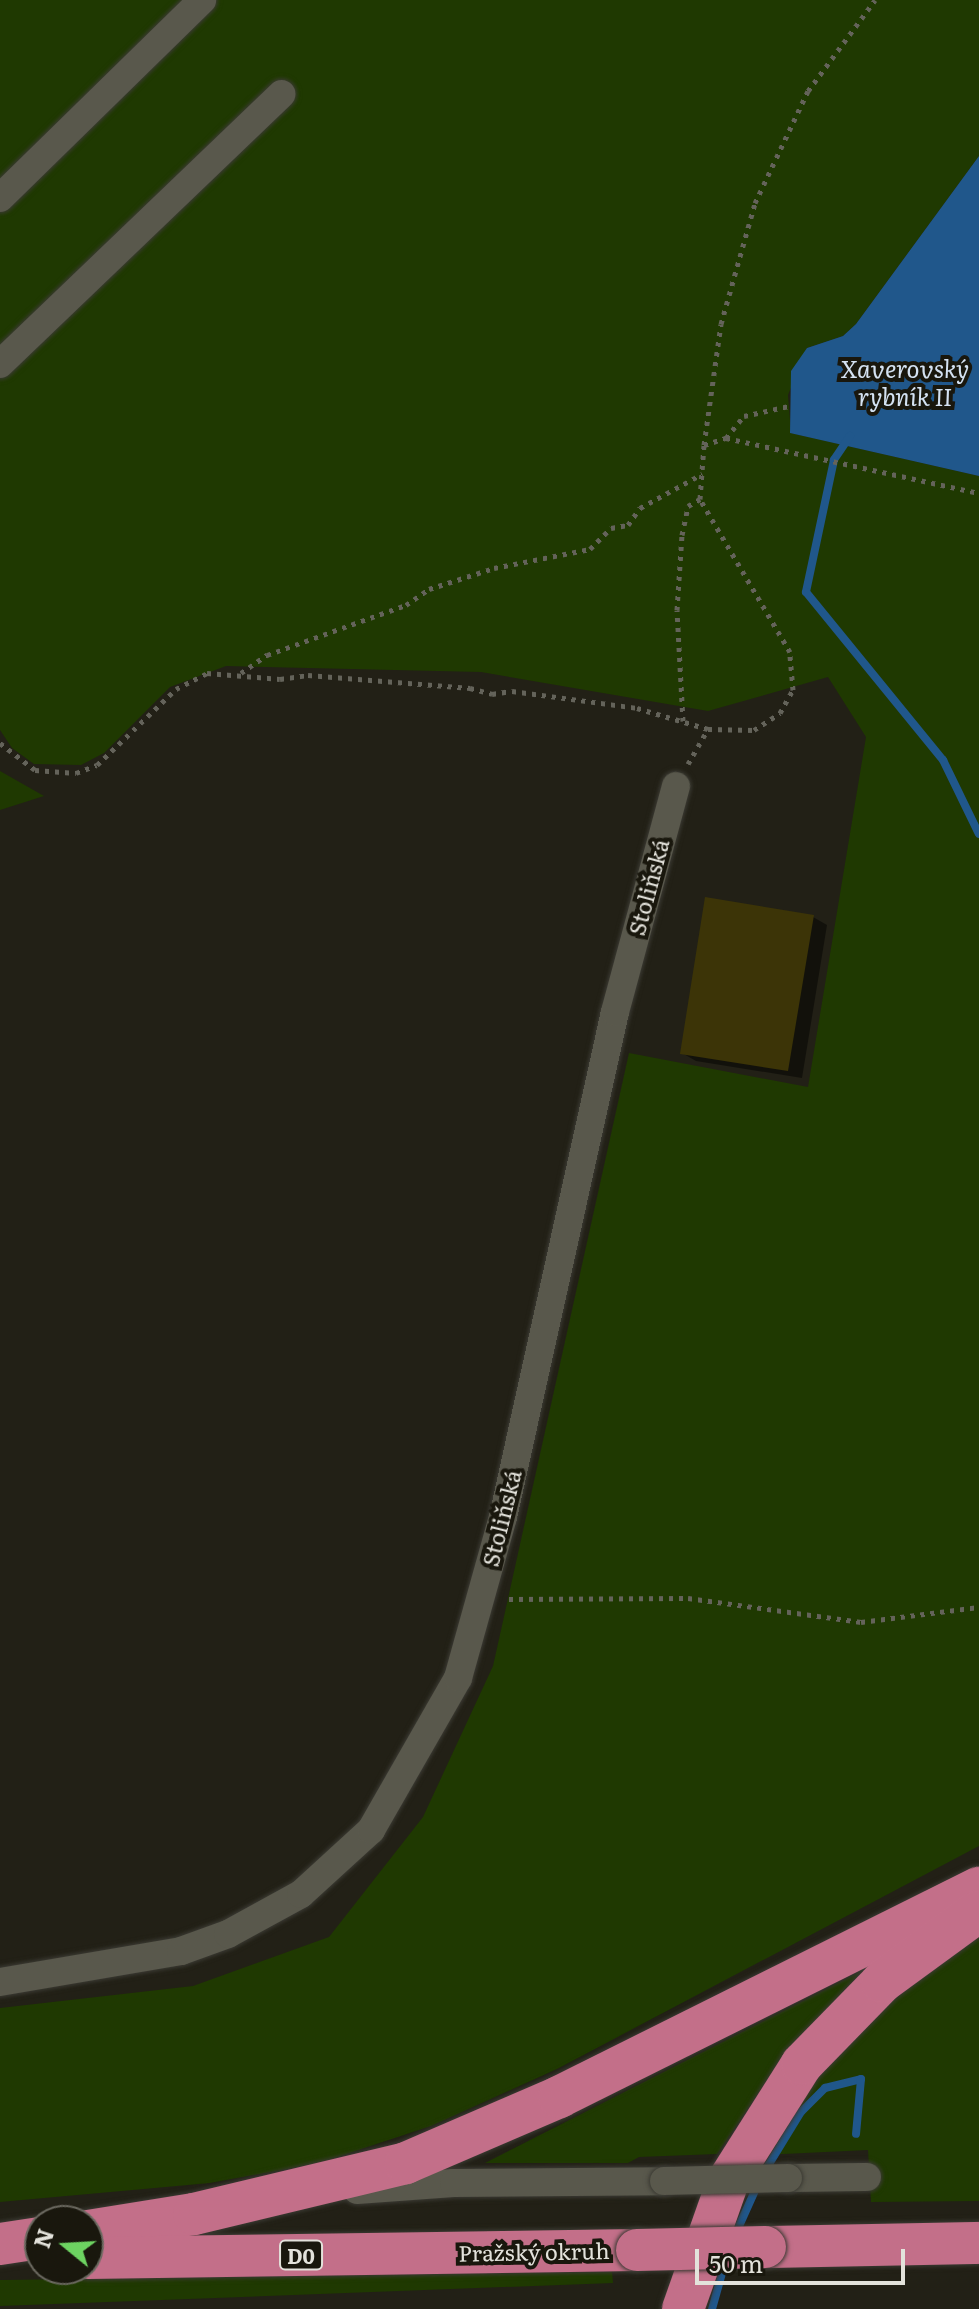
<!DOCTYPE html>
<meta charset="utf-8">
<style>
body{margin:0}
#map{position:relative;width:979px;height:2309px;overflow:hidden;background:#222016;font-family:Literata,serif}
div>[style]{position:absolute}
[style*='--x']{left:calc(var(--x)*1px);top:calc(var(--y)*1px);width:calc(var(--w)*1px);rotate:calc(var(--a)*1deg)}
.green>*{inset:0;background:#1f3901}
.water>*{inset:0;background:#20578b}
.shadow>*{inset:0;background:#0007}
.stream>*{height:8px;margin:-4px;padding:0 4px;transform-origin:4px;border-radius:4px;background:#20578b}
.building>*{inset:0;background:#3c3407}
.path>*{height:5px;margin-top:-2.5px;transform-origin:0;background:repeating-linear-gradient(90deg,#64635a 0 4px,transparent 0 10px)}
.roads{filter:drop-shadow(0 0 2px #3b3a33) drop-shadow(0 0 2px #3b3a33)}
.minor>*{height:28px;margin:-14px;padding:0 14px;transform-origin:14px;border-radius:14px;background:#59584c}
.highway>*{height:42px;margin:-21px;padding:0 21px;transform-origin:21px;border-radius:21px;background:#c36f89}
.bridges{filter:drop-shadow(0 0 2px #3b3a33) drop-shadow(0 0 2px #3b3a33)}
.minor-bridge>*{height:28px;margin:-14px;padding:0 14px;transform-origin:14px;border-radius:14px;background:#59584c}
.highway-bridge>*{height:42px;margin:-21px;padding:0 21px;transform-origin:21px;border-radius:21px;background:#c36f89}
span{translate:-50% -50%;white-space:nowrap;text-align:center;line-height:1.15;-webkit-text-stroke:8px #19170d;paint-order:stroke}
.shield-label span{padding:2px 6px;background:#19170d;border:2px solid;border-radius:6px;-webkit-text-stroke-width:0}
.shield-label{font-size:20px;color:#e3e2db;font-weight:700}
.street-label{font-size:22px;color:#e3e2db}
.water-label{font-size:24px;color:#d4e2f2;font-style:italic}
.north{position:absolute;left:24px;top:2205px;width:80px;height:80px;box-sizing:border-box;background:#19170d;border:2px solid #6a685f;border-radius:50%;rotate:288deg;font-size:22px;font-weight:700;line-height:32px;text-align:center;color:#e3e2db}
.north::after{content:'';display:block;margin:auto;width:28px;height:36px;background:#6dd361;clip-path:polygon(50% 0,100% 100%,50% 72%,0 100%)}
.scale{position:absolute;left:695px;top:2249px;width:210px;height:36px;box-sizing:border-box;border:4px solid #e3e2db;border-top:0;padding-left:10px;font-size:24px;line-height:28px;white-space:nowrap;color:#e3e2db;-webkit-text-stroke:6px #19170d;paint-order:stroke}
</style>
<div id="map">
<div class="green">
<i style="clip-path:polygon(0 0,979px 0,979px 156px,856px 324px,843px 336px,807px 348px,788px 395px,791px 433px,979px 476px,979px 1846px,557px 2069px,431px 2126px,319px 2163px,210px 2183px,0 2202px,0 2008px,193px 1986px,329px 1937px,423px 1817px,493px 1666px,629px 1053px,808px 1087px,866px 737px,828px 677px,708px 711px,481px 672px,226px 666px,170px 687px,104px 753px,81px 765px,34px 764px,12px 748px,0 730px)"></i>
<i style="clip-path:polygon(0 771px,44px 796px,0 810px)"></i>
<i style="clip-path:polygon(979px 1933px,979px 2201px,871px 2202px,868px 2150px,762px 2155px,818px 2075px,880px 2011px)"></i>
<i style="clip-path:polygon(862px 1971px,784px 2055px,717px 2154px,639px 2157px,628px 2163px,485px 2163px)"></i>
<i style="clip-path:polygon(612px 2272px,613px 2283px,0 2306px,0 2280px)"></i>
</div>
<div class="water">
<i style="clip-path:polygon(979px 156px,979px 476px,790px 433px,791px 371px,807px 348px,843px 336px,856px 324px)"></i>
</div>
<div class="shadow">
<i style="clip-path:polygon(813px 917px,827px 925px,802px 1078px,696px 1061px,682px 1053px)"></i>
</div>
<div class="stream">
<i style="--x:850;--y:436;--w:29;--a:124"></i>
<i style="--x:834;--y:460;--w:135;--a:102"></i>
<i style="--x:806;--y:592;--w:217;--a:50.8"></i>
<i style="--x:943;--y:760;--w:82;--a:64.1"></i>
<i style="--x:763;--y:2174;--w:73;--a:-58.5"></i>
<i style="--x:801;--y:2112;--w:34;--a:-45"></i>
<i style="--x:825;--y:2088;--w:37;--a:-14"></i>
<i style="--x:861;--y:2079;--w:55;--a:95.2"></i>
<i style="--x:735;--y:2235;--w:54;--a:-65.8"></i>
<i style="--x:712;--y:2309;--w:52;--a:-74.4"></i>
</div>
<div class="building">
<i style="clip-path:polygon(705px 897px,814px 915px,788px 1071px,680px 1054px)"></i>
</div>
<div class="path">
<i style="--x:726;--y:438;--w:259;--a:12.3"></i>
<i style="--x:704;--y:445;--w:23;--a:-18"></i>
<i style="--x:726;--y:438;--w:28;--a:-51"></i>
<i style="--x:744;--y:416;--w:46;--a:-12.5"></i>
<i style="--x:241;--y:673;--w:32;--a:-35"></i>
<i style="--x:267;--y:655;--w:148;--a:-19.8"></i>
<i style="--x:406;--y:605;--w:28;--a:-35"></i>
<i style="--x:429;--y:589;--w:68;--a:-17.9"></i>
<i style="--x:494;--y:568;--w:98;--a:-11.2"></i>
<i style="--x:590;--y:549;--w:30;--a:-45"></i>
<i style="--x:611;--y:528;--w:17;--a:-10"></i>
<i style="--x:628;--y:525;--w:21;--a:-55"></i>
<i style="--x:640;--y:508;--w:71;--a:-28.7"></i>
<i style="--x:683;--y:721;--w:111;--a:-93.1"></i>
<i style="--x:677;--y:610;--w:75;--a:-86.2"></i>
<i style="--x:682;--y:535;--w:30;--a:-78"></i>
<i style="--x:688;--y:506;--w:14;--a:-30"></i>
<i style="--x:0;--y:743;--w:44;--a:37.6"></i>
<i style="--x:35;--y:770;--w:41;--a:4.2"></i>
<i style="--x:76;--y:773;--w:22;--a:-21"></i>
<i style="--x:97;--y:765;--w:110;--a:-43.9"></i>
<i style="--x:176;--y:689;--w:35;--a:-27"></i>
<i style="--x:207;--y:673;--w:73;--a:4.7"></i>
<i style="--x:280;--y:679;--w:28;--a:-8"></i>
<i style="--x:308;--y:675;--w:163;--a:4.6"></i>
<i style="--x:470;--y:688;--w:23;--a:15"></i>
<i style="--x:492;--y:694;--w:20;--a:-9"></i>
<i style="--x:512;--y:691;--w:126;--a:7.7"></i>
<i style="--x:637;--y:708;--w:74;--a:16.5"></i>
<i style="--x:688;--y:764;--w:40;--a:-60.3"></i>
<i style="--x:708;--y:729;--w:46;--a:1.2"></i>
<i style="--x:754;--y:730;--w:31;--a:-33"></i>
<i style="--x:780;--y:713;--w:26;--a:-61"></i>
<i style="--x:793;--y:690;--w:38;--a:-95"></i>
<i style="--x:790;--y:652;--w:178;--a:-120.5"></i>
<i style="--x:700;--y:499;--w:54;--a:-85.8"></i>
<i style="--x:704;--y:445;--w:122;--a:-82"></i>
<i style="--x:721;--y:324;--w:126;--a:-74.3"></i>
<i style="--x:755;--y:203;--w:124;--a:-64.7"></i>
<i style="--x:808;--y:91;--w:113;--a:-53.6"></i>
<i style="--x:509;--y:1599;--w:179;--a:-0.3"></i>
<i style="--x:688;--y:1598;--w:175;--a:7.9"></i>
<i style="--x:861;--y:1622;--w:119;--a:-7.2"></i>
</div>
<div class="roads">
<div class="minor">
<i style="--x:0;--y:198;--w:283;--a:-44.4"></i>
<i style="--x:0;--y:364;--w:390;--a:-43.8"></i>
<i style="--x:0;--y:1982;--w:184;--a:-9.7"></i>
<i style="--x:181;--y:1951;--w:50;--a:-19.9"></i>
<i style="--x:228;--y:1934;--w:83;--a:-28.7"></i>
<i style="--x:301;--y:1894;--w:95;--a:-42.4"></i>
<i style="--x:371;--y:1830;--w:175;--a:-60.2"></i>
<i style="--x:458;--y:1678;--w:167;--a:-74.4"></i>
<i style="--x:503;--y:1517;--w:517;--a:-77.5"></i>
<i style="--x:615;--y:1012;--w:234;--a:-74.9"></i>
<i style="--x:788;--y:2178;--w:79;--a:-0.7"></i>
<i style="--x:357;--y:2190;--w:97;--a:-4.1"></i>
<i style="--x:454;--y:2183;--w:210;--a:-0.5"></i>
</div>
<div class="highway">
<i style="--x:88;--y:2231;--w:107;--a:-9.1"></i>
<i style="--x:194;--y:2214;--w:218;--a:-13.5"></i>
<i style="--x:406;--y:2163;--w:167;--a:-23.3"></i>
<i style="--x:559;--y:2097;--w:469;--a:-26.5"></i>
<i style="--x:0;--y:2244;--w:40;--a:-8.5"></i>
<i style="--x:765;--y:2247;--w:214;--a:-1.1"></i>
<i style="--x:88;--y:2258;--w:549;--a:-0.83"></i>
<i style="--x:683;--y:2309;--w:136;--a:-70.6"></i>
<i style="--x:728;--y:2181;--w:138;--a:-57.7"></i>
<i style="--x:802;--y:2064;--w:115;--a:-45.7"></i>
<i style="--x:882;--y:1982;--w:120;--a:-36.2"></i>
</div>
</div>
<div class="bridges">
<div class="minor-bridge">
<i style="--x:664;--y:2181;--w:124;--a:-1.4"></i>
</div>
<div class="highway-bridge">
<i style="--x:637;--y:2250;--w:128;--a:-1.3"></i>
</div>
</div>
<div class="shield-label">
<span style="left:301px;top:2255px">D0</span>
</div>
<div class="street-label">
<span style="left:648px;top:887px;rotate:-75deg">Stoliňská</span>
<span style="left:501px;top:1518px;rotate:-76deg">Stoliňská</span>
<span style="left:534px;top:2251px;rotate:-1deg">Pražský okruh</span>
</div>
<div class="water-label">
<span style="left:905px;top:382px">Xaverovský<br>rybník II</span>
</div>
<div class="north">N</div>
<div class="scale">50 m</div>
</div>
